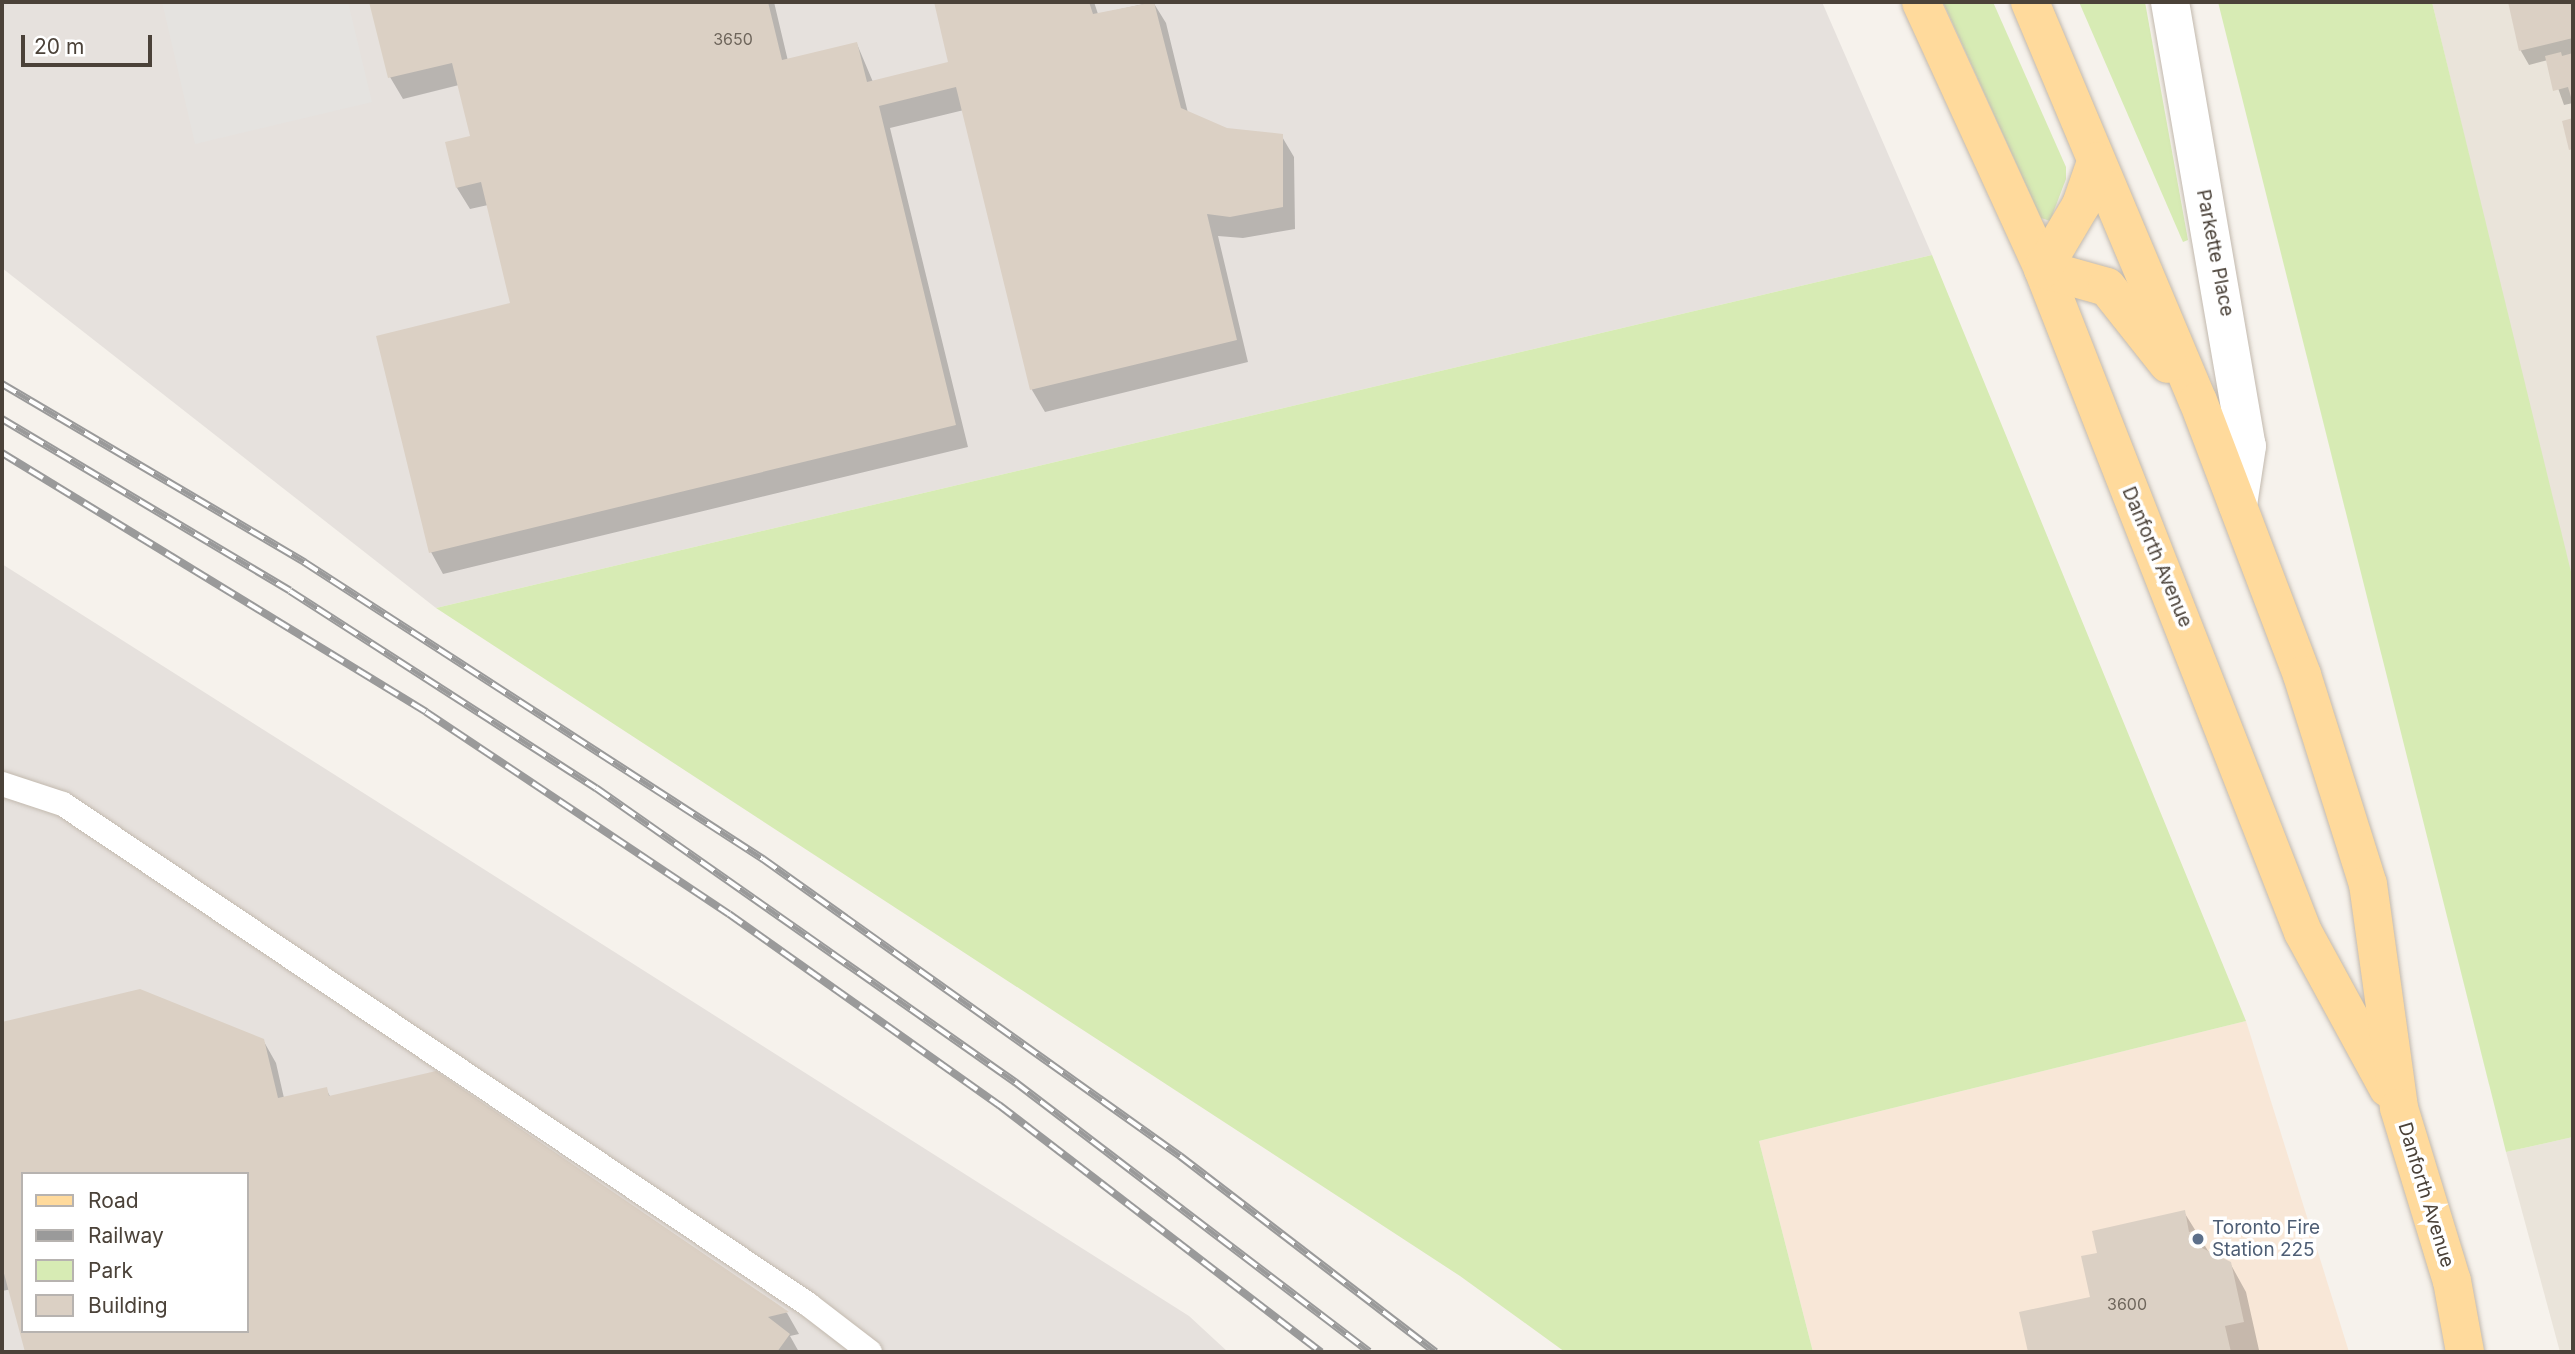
<!DOCTYPE html>
<style>
body{margin:0}
#map{position:relative;width:2575px;height:1354px;overflow:hidden;background:#f6f2ec;font-family:Inter,sans-serif}
div>[style]{position:absolute}
[style*='--x']{left:calc(var(--x)*1px);top:calc(var(--y)*1px);width:calc(var(--w)*1px);rotate:calc(var(--a)*1deg)}
.residential>*{inset:0;background:#eae4da}
.commercial>*{inset:0;background:#f8e7d7}
.industrial>*{inset:0;background:#e6e1dd}
.green>*{inset:0;background:#d7ebb4}
.parking>*{inset:0;background:#e5e3e0}
.shadow>*{inset:0;background:#0003}
.building>*{inset:0;background:#dbd0c4}
.roads{filter:drop-shadow(0 0 2px #c2b9ae) drop-shadow(0 0 2px #c2b9ae)}
.lane>*{height:24px;margin:-12px;padding:0 12px;transform-origin:12px;border-radius:12px;background:#fff}
.street>*{height:38px;margin:-19px;padding:0 19px;transform-origin:19px;border-radius:19px;background:#fff}
.primary>*{height:38px;margin:-19px;padding:0 19px;transform-origin:19px;border-radius:19px;background:#ffda9c}
.rail>*{height:8px;margin-top:-4px;transform-origin:0;background:repeating-linear-gradient(90deg,#fff 0 16px,#9a9a9a 0 32px);box-sizing:border-box;border-block:2px solid #9a9a9a}
.dots>*{width:19px;height:19px;translate:-50% -50%;box-sizing:border-box;border:4px solid #fff;border-radius:50%}
span{translate:-50% -50%;white-space:nowrap;text-align:center;line-height:1.15;-webkit-text-stroke:7px #fff;paint-order:stroke}
.number-label{font-size:16px;color:#6f665c}
.number-label span{-webkit-text-stroke-width:0}
.street-label{font-size:19px;color:#4b4239}
.service-label{font-size:19px;color:#4e5e75}
.left{translate:0 -50%;text-align:left}
.frame{position:absolute;inset:0;border:4px solid #4b4239;pointer-events:none}
.legend{position:absolute;left:21px;top:1172px;width:228px;height:161px;box-sizing:border-box;background:#fff;border:2px solid #b7b3b0;margin:0;padding:9px 12px;list-style:none;font-size:21px;color:#4b4239}
.legend li{display:flex;align-items:center;gap:14px;height:35px}
.legend b{width:35px;border:2px solid #b7b3b0}
.scale{position:absolute;left:21px;top:35px;width:131px;height:32px;box-sizing:border-box;border:4px solid #4b4239;border-top:0;padding-left:9px;font-size:21px;line-height:24px;white-space:nowrap;color:#4b4239;-webkit-text-stroke:5px #fff;paint-order:stroke}
</style>
<div id="map">
<div class="residential">
<i style="clip-path:polygon(2432px 2px,2573px 2px,2573px 580px,2563px 547px)"></i>
<i style="clip-path:polygon(2573px 1137px,2573px 1352px,2560px 1352px,2506px 1152px)"></i>
</div>
<div class="commercial">
<i style="clip-path:polygon(2246px 1021px,2349px 1352px,1813px 1352px,1759px 1141px)"></i>
</div>
<div class="industrial">
<i style="clip-path:polygon(2px 2px,1822px 2px,1932px 255px,436px 608px,2px 268px)"></i>
<i style="clip-path:polygon(evenodd,2px 564px,1189px 1316px,1228px 1352px,2px 1352px,2px 564px,23px 1174px,247px 1174px,247px 1331px,23px 1331px,23px 1174px)"></i>
</div>
<div class="green">
<i style="clip-path:polygon(1943px 2px,1993px 2px,2066px 167px,2066px 179px,2050px 221px,2041px 218px)"></i>
<i style="clip-path:polygon(2079px 2px,2145px 2px,2188px 240px,2183px 242px)"></i>
<i style="clip-path:polygon(2218px 2px,2432px 2px,2573px 580px,2573px 1137px,2506px 1152px)"></i>
<i style="clip-path:polygon(1932px 255px,2246px 1021px,1759px 1141px,1813px 1352px,1565px 1352px,1460px 1276px,436px 608px)"></i>
</div>
<div class="parking">
<i style="clip-path:polygon(162px 2px,348px 2px,372px 102px,195px 144px)"></i>
</div>
<div class="shadow">
<i style="clip-path:polygon(371px 2px,774px 2px,788px 61px,857px 44px,873px 82px,950px 63px,935px 2px,1094px 2px,1098px 14px,1153px 2px,1166px 23px,1188px 113px,1227px 129px,1281px 135px,1294px 157px,1295px 229px,1243px 238px,1218px 236px,1248px 362px,1045px 412px,1032px 390px,964px 110px,890px 128px,968px 447px,443px 574px,431px 552px,512px 304px,488px 205px,470px 209px,457px 188px,472px 137px,459px 85px,403px 99px,390px 77px)"></i>
<i style="clip-path:polygon(2509px 2px,2573px 2px,2573px 103px,2564px 105px,2548px 60px,2529px 65px,2521px 51px)"></i>
<i style="clip-path:polygon(evenodd,140px 991px,263px 1040px,276px 1063px,284px 1098px,326px 1089px,331px 1098px,435px 1073px,787px 1313px,799px 1334px,790px 1336px,799px 1352px,27px 1352px,12px 1289px,2px 1291px,2px 1023px,140px 991px,23px 1174px,247px 1174px,247px 1331px,23px 1331px,23px 1174px)"></i>
<i style="clip-path:polygon(2184px 1212px,2210px 1254px,2230px 1263px,2246px 1292px,2259px 1350px,2030px 1352px,2021px 1313px,2092px 1298px,2099px 1254px)"></i>
</div>
<div class="building">
<i style="clip-path:polygon(369px 2px,768px 2px,782px 60px,857px 42px,867px 82px,948px 62px,934px 2px,1089px 2px,1093px 14px,1154px 2px,1181px 108px,1227px 128px,1283px 134px,1283px 207px,1230px 217px,1207px 214px,1237px 340px,1030px 390px,956px 87px,879px 106px,956px 425px,429px 553px,376px 336px,510px 303px,481px 182px,456px 188px,445px 142px,470px 136px,452px 63px,388px 78px)"></i>
<i style="clip-path:polygon(2508px 2px,2573px 2px,2573px 38px,2519px 51px)"></i>
<i style="clip-path:polygon(2561px 52px,2562px 56px,2573px 53px,2573px 104px,2568px 87px,2553px 91px,2545px 56px)"></i>
<i style="clip-path:polygon(2573px 118px,2573px 149px,2569px 150px,2562px 121px)"></i>
<i style="clip-path:polygon(evenodd,140px 989px,264px 1039px,278px 1098px,327px 1087px,329px 1096px,436px 1071px,789px 1312px,768px 1317px,790px 1334px,777px 1352px,25px 1352px,2px 1266px,2px 1022px,140px 989px,23px 1174px,247px 1174px,247px 1331px,23px 1331px,23px 1174px)"></i>
<i style="clip-path:polygon(2185px 1210px,2189px 1232px,2198px 1230px,2202px 1248px,2231px 1262px,2244px 1322px,2225px 1326px,2231px 1352px,2028px 1352px,2019px 1312px,2090px 1297px,2081px 1256px,2097px 1253px,2092px 1231px)"></i>
</div>
<div class="roads">
<div class="lane">
<i style="--x:2;--y:784;--w:64;--a:18.2"></i>
<i style="--x:63;--y:804;--w:899;--a:33.88"></i>
<i style="--x:809;--y:1305;--w:77;--a:37.6"></i>
</div>
<div class="street">
<i style="--x:2170;--y:2;--w:451;--a:80.2"></i>
<i style="--x:2247;--y:446;--w:60;--a:98.7"></i>
</div>
<div class="primary">
<i style="--x:1921;--y:2;--w:294;--a:65.4"></i>
<i style="--x:2043;--y:269;--w:712;--a:68.59"></i>
<i style="--x:2303;--y:932;--w:178;--a:61.4"></i>
<i style="--x:2030;--y:2;--w:433;--a:67.2"></i>
<i style="--x:2198;--y:401;--w:293;--a:69.2"></i>
<i style="--x:2302;--y:675;--w:219;--a:72.5"></i>
<i style="--x:2368;--y:884;--w:226;--a:82.1"></i>
<i style="--x:2399;--y:1108;--w:181;--a:73"></i>
<i style="--x:2452;--y:1281;--w:72;--a:79.6"></i>
<i style="--x:2043;--y:269;--w:66;--a:15.7"></i>
<i style="--x:2107;--y:287;--w:98;--a:51.6"></i>
<i style="--x:2043;--y:269;--w:74;--a:-59.3"></i>
<i style="--x:2081;--y:205;--w:46;--a:-70.8"></i>
</div>
</div>
<div class="rail">
<i style="--x:2;--y:384;--w:351;--a:30.5"></i>
<i style="--x:304;--y:562;--w:547;--a:32.91"></i>
<i style="--x:763;--y:859;--w:512;--a:35.46"></i>
<i style="--x:1180;--y:1156;--w:322;--a:37.5"></i>
<i style="--x:2;--y:419;--w:335;--a:30.8"></i>
<i style="--x:290;--y:591;--w:364;--a:32.8"></i>
<i style="--x:596;--y:788;--w:512;--a:35.06"></i>
<i style="--x:1015;--y:1082;--w:445;--a:37.3"></i>
<i style="--x:2;--y:453;--w:497;--a:31.4"></i>
<i style="--x:426;--y:712;--w:364;--a:33.7"></i>
<i style="--x:729;--y:914;--w:331;--a:35.3"></i>
<i style="--x:999;--y:1105;--w:406;--a:37.5"></i>
</div>
<div class="dots">
<i style="left:2198px;top:1239px;background:#5c6f8a"></i>
</div>
<div class="number-label">
<span style="left:733px;top:39px">3650</span>
<span style="left:2127px;top:1304px">3600</span>
</div>
<div class="street-label">
<span style="left:2215px;top:253px;rotate:79deg">Parkette Place</span>
<span style="left:2157px;top:557px;rotate:67deg">Danforth Avenue</span>
<span style="left:2426px;top:1195px;rotate:73deg">Danforth Avenue</span>
</div>
<div class="service-label">
<span class="left" style="left:2212px;top:1239px">Toronto Fire<br>Station 225</span>
</div>
<div class="frame"></div>
<ul class="legend">
<li><b style="height:9px;background:#ffda9c"></b>Road</li>
<li><b style="height:9px;background:#9a9a9a"></b>Railway</li>
<li><b style="height:19px;background:#d7ebb4"></b>Park</li>
<li><b style="height:19px;background:#dbd0c4"></b>Building</li>
</ul>
<div class="scale">20 m</div>
</div>
